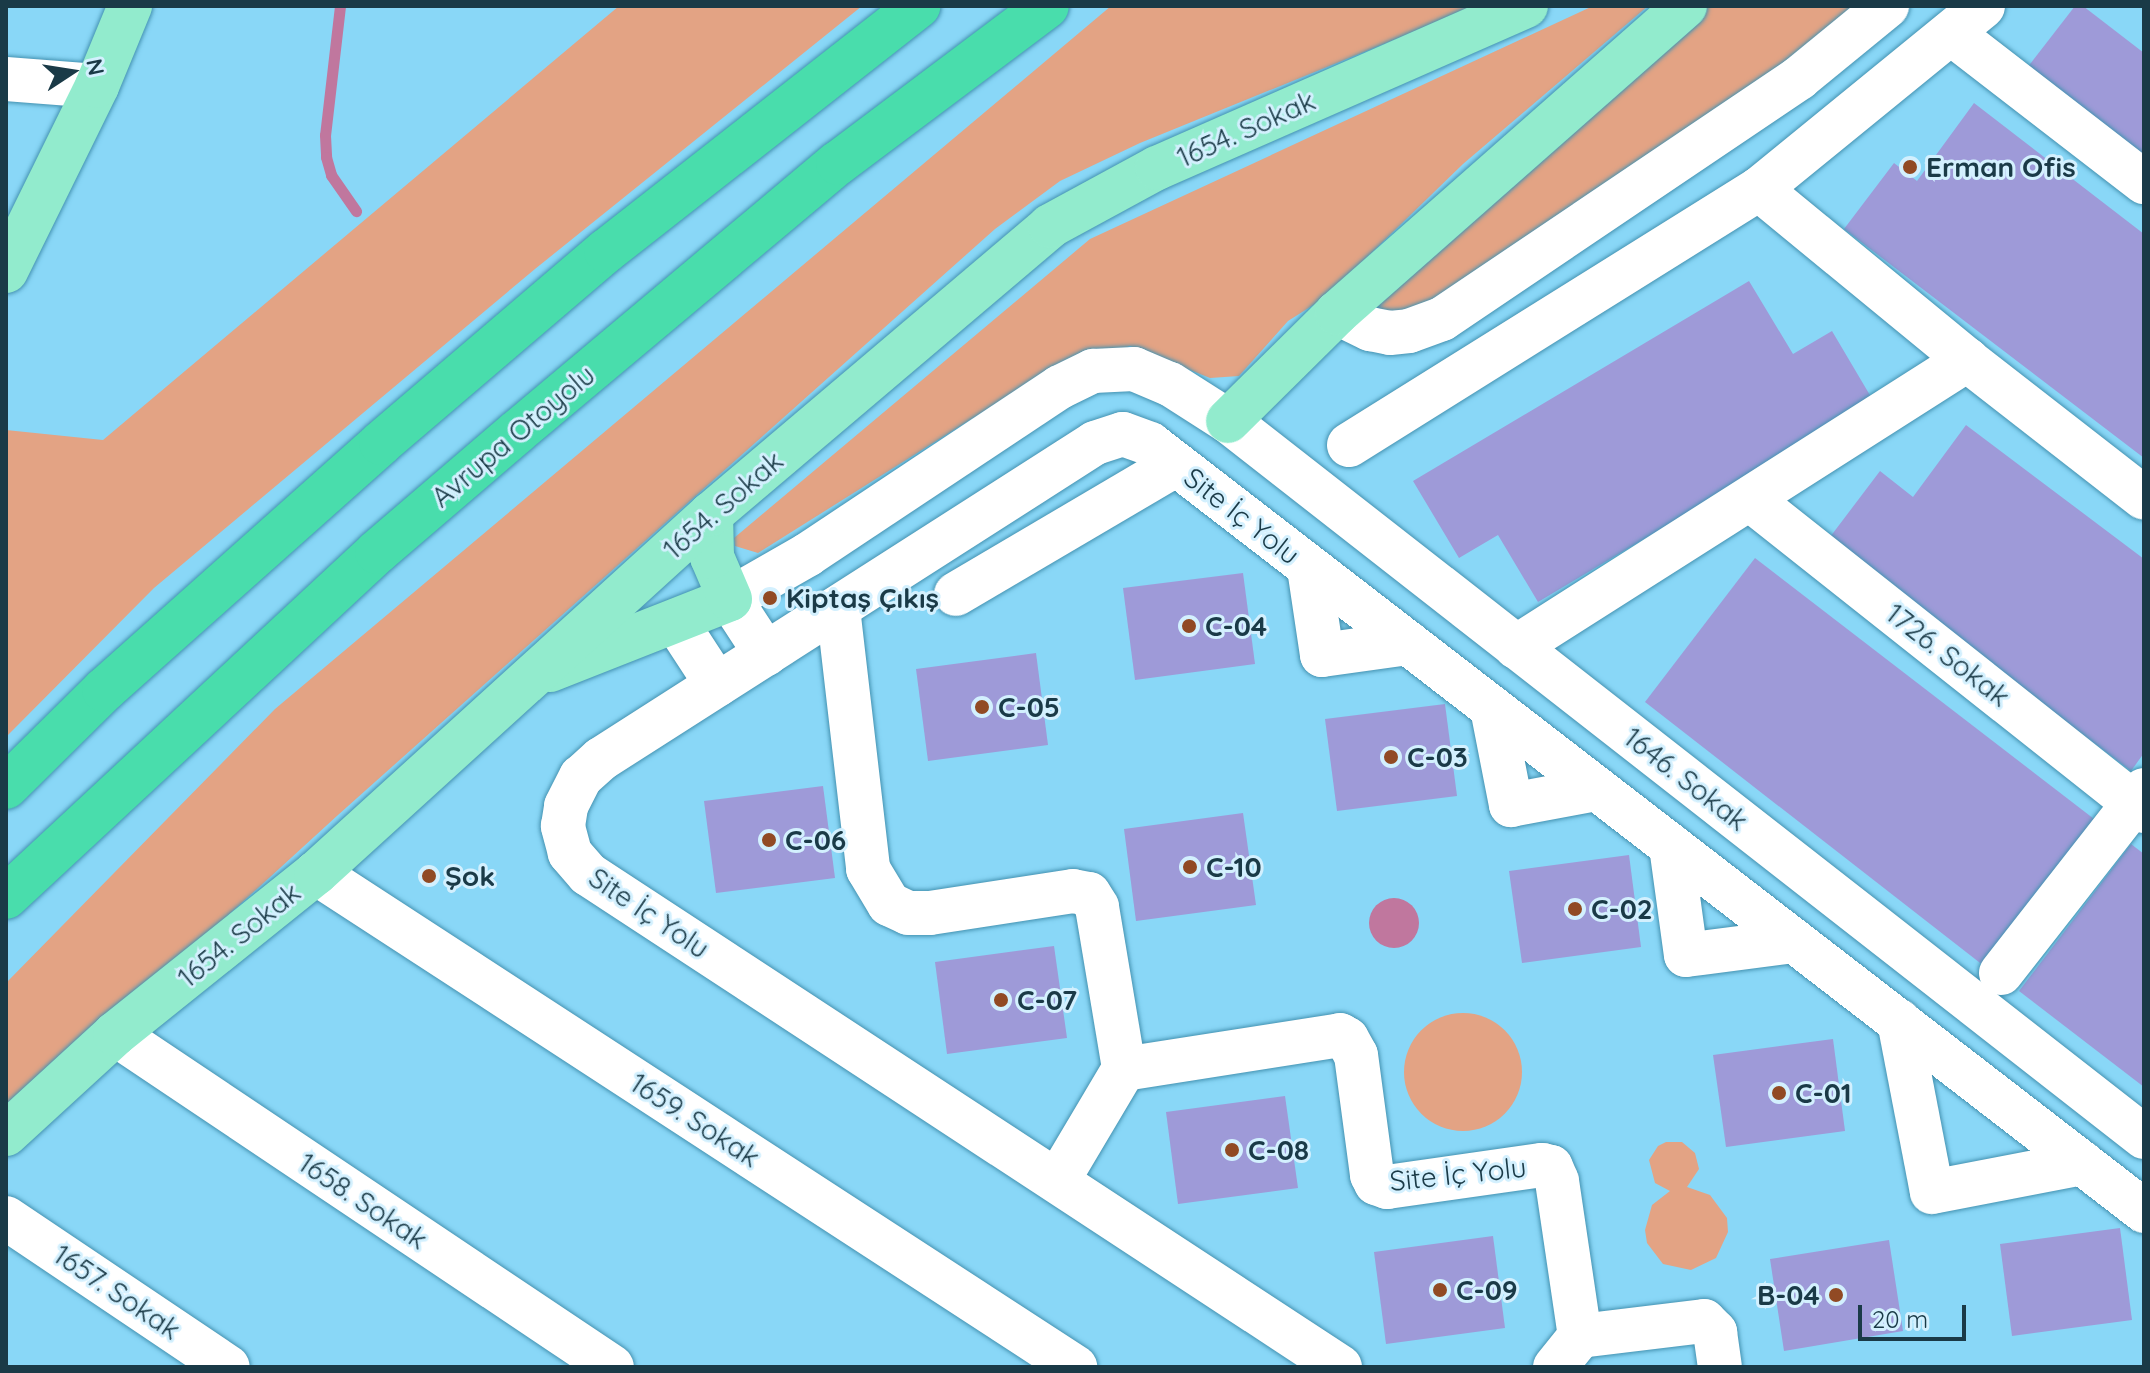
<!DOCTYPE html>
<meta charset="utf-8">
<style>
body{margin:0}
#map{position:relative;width:2150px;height:1373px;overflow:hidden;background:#89d7f7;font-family:Quicksand,sans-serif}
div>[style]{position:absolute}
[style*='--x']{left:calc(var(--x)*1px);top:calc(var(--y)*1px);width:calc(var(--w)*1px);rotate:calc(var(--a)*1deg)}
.green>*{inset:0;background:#e3a384}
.round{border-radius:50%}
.water>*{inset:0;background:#c0779e}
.stream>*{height:11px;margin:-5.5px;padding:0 5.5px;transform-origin:5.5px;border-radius:5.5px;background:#c0779e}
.building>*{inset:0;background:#9e9ad8}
.roads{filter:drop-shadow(0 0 2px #4492b1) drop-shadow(0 0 2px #4492b1)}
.minor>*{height:44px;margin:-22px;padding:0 22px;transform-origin:22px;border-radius:22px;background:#fff}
.major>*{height:44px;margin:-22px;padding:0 22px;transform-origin:22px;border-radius:22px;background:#92ebcd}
.highway>*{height:44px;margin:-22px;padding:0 22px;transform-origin:22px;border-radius:22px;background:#49ddac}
.dots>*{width:22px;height:22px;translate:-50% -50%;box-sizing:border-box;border:4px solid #d3f0fe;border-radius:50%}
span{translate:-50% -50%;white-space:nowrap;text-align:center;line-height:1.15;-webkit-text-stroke:6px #d3f0fe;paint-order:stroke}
.street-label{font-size:28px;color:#1a3a47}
.poi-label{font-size:28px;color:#1a3a47;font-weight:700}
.left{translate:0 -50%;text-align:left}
.right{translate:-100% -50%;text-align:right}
.frame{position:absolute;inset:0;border:8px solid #1a3a47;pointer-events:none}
.north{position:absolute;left:32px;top:32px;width:80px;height:80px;-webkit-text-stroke:6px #d3f0fe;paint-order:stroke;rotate:78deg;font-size:22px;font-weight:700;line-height:32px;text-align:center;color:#1a3a47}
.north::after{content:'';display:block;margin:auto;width:28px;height:36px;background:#1a3a47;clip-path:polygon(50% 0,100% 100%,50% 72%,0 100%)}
.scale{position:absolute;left:1858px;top:1305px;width:108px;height:36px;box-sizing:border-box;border:4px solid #1a3a47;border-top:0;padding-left:10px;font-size:24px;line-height:28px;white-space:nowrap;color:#1a3a47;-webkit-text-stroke:6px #d3f0fe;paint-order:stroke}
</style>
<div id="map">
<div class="green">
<i style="clip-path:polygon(619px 6px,862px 6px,535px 269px,154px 588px,6px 737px,6px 430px,103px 440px)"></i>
<i style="clip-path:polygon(1111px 6px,1477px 6px,1140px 143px,1060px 181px,995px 229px,338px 815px,6px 1118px,6px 983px,275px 709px)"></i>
<i style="clip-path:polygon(1593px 6px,1648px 6px,1463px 164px,1326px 297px,1288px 321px,1239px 376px,1210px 378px,1130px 346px,1043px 374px,758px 553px,735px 546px,734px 538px,1090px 239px)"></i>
<i style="clip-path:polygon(1685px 6px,1887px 6px,1439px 320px,1337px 313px)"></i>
<i class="round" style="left:1404px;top:1013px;width:118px;height:118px"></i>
<i style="clip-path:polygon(1666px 1142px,1682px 1142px,1695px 1153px,1699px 1169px,1687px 1187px,1710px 1195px,1727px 1218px,1728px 1232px,1716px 1258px,1691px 1270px,1663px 1264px,1647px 1243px,1645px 1230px,1652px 1205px,1670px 1191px,1655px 1183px,1649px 1160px,1658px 1146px)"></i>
</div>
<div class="water">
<i class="round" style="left:1369px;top:898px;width:50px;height:50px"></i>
</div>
<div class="stream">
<i style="--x:340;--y:6;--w:130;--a:96.6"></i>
<i style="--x:325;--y:135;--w:22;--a:87"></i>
<i style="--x:326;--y:157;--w:19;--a:74"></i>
<i style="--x:331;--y:175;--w:44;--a:55.2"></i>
</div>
<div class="building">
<i style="clip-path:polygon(2075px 6px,2083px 6px,2144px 53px,2144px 158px,2027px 68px)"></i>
<i style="clip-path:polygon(1974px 103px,2144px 234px,2144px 458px,1844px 229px,1894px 163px,1917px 181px)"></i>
<i style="clip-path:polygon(1749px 281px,1793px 354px,1832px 331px,1874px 402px,1538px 602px,1498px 535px,1459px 558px,1413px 481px)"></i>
<i style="clip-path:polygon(1966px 425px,2144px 559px,2144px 753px,2131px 771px,1827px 541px,1880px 471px,1913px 497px)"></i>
<i style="clip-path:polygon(1755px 558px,2098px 822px,1984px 966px,1645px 702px)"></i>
<i style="clip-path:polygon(1243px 573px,1255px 664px,1135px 680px,1123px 588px)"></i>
<i style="clip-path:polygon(1036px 653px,1048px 745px,928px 761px,916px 669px)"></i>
<i style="clip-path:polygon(1445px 704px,1457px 796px,1337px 811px,1325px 719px)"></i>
<i style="clip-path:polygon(823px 786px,835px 878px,716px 893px,704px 801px)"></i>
<i style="clip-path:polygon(1243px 813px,1256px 905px,1136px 921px,1124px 829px)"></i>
<i style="clip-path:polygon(2131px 844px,2144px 854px,2144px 1087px,2019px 991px)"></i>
<i style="clip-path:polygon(1629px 855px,1641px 947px,1522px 963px,1509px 871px)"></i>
<i style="clip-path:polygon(1054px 946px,1067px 1038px,947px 1054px,935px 962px)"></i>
<i style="clip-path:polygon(1833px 1039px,1845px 1131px,1726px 1147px,1713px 1055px)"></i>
<i style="clip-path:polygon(1285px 1096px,1298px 1188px,1178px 1204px,1166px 1112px)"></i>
<i style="clip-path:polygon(2120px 1228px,2132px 1320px,2012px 1336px,2000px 1244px)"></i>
<i style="clip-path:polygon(1493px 1236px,1505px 1328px,1386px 1344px,1374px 1252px)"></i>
<i style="clip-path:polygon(1889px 1240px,1903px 1331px,1784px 1351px,1770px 1259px)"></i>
</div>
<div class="roads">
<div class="minor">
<i style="--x:1951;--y:33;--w:244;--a:37.7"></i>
<i style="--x:6;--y:79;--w:91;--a:4.4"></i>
<i style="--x:1759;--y:189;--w:289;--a:-39.2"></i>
<i style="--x:1337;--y:313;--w:37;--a:26"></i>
<i style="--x:1370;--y:329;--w:20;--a:11"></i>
<i style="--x:1390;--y:333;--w:19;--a:-6"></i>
<i style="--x:1409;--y:331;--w:35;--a:-20"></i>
<i style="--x:1442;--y:319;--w:431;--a:-34"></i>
<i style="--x:1799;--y:78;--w:114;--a:-39.3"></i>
<i style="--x:1349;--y:445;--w:483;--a:-32"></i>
<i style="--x:1759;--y:189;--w:269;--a:39.4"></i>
<i style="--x:1967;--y:360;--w:224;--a:37.9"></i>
<i style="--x:1751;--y:500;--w:501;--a:38.36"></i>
<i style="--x:1309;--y:568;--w:88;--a:81.5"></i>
<i style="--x:1322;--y:655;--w:87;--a:-7.9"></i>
<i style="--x:956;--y:594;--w:254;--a:-30.5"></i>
<i style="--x:838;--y:608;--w:263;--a:83.4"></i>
<i style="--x:868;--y:869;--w:41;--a:59"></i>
<i style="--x:889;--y:904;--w:21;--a:25"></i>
<i style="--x:908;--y:913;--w:22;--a:0"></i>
<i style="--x:930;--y:913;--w:145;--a:-8.7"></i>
<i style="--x:1073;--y:891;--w:16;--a:11"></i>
<i style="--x:1089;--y:894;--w:15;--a:58"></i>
<i style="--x:1097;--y:907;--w:164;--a:80.5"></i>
<i style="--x:1124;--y:1069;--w:219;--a:-8.9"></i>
<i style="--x:1340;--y:1035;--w:8;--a:30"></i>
<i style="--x:1347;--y:1039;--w:18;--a:61"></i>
<i style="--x:1356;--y:1055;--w:121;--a:82.4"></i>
<i style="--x:1372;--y:1175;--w:9;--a:63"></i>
<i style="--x:1376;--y:1183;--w:12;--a:20"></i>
<i style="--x:1387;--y:1187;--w:157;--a:-8.1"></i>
<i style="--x:1542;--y:1165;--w:9;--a:13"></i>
<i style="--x:1551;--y:1167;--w:15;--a:67"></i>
<i style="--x:1557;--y:1181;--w:157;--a:81.6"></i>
<i style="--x:1580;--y:1336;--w:125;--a:-6.9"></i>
<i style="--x:1704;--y:1321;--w:16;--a:45"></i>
<i style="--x:1715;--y:1332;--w:35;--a:82"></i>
<i style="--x:676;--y:622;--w:75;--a:56.9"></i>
<i style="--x:1516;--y:647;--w:535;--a:-32.47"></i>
<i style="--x:766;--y:654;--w:66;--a:-123.2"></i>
<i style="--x:730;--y:599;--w:89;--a:-29.7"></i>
<i style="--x:807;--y:555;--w:304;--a:-33.6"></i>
<i style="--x:1060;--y:387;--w:37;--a:-26"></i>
<i style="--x:1093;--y:371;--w:41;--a:-2.8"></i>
<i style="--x:1134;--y:369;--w:39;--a:23"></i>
<i style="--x:1170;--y:384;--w:69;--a:32.5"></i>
<i style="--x:1228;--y:421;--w:1163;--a:38.01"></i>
<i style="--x:1492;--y:708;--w:99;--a:78.9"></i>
<i style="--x:1511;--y:805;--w:86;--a:-10.7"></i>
<i style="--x:1671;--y:846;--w:110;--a:82.2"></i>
<i style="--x:1686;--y:955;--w:109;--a:-7.4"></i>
<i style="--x:316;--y:873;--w:906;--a:33.06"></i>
<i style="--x:2001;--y:973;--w:232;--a:-52"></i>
<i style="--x:1899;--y:1021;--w:174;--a:79.1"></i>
<i style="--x:1932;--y:1192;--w:153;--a:-10.9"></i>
<i style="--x:115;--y:1034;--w:598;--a:33.82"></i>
<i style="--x:1058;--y:1180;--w:129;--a:-59.3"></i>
<i style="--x:6;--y:1218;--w:267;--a:33.9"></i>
<i style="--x:1340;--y:1367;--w:899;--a:-146.75"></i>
<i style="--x:588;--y:874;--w:28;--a:-131"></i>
<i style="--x:570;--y:853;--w:28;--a:-105"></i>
<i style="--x:563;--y:826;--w:20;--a:-81"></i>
<i style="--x:566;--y:806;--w:33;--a:-63"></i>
<i style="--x:581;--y:777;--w:27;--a:-42"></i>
<i style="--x:601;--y:759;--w:586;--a:-32.61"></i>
<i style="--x:1095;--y:443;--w:29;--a:-18"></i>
<i style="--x:1123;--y:434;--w:29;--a:20"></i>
<i style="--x:1150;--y:444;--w:1256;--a:37.65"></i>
<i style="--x:1555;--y:1367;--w:40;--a:-51"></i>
</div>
<div class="major">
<i style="--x:6;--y:271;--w:206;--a:-63.8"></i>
<i style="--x:97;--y:86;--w:87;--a:-67.6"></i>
<i style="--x:1228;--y:421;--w:153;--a:-44.7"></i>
<i style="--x:1337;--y:313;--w:464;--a:-41.4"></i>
<i style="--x:550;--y:670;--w:193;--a:-21.5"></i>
<i style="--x:730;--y:599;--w:46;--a:-113.2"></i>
<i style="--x:712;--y:557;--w:43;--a:-91.3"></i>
<i style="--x:6;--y:1134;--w:148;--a:-42.5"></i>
<i style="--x:115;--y:1034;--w:258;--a:-38.7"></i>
<i style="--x:316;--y:873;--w:534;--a:-42.27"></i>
<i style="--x:711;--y:514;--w:445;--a:-40.3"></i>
<i style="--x:1050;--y:226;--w:122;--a:-28.5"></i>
<i style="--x:1157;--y:168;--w:403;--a:-23.7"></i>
</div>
<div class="highway">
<i style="--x:6;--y:787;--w:138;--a:-44.7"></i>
<i style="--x:104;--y:690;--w:371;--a:-41.7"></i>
<i style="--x:381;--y:443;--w:296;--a:-40.5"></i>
<i style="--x:606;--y:251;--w:397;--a:-38.1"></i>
<i style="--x:6;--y:897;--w:507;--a:-42.92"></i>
<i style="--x:377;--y:552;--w:184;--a:-40.6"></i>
<i style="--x:517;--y:432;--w:419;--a:-40"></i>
<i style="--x:838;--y:163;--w:261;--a:-36.9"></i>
</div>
</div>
<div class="dots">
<i style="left:1910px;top:167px;background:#914a24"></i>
<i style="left:770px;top:598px;background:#914a24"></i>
<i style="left:1189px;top:626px;background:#914a24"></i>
<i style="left:982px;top:707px;background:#914a24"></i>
<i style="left:1391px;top:757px;background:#914a24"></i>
<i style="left:769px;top:840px;background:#914a24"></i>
<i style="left:1190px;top:867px;background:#914a24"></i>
<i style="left:429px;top:876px;background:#914a24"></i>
<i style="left:1575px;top:909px;background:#914a24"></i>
<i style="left:1001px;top:1000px;background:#914a24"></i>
<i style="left:1779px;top:1093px;background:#914a24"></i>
<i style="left:1232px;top:1150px;background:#914a24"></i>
<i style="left:1440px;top:1290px;background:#914a24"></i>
<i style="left:1836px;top:1295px;background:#914a24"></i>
</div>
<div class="street-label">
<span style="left:1246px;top:129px;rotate:-24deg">1654. Sokak</span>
<span style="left:513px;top:436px;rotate:-40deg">Avrupa Otoyolu</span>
<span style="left:723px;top:505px;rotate:-41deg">1654. Sokak</span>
<span style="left:1242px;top:516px;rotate:38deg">Site İç Yolu</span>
<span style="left:1948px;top:655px;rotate:38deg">1726. Sokak</span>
<span style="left:1686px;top:779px;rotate:38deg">1646. Sokak</span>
<span style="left:649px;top:913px;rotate:34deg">Site İç Yolu</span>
<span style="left:239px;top:935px;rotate:-39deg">1654. Sokak</span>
<span style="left:695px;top:1120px;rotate:33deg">1659. Sokak</span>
<span style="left:1458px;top:1174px;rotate:-6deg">Site İç Yolu</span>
<span style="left:363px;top:1201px;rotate:34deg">1658. Sokak</span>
<span style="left:117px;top:1292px;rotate:34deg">1657. Sokak</span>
</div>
<div class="poi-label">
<span class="left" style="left:1926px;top:167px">Erman Ofis</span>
<span class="left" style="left:786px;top:598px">Kiptaş Çıkış</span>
<span class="left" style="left:1205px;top:626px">C-04</span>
<span class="left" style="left:998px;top:707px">C-05</span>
<span class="left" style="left:1407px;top:757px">C-03</span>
<span class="left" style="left:785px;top:840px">C-06</span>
<span class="left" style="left:1206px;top:867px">C-10</span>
<span class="left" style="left:445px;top:876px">Şok</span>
<span class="left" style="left:1591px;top:909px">C-02</span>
<span class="left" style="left:1017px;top:1000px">C-07</span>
<span class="left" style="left:1795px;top:1093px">C-01</span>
<span class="left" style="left:1248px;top:1150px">C-08</span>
<span class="left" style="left:1456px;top:1290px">C-09</span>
<span class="right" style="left:1820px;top:1295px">B-04</span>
</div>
<div class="frame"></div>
<div class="north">N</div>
<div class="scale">20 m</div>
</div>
